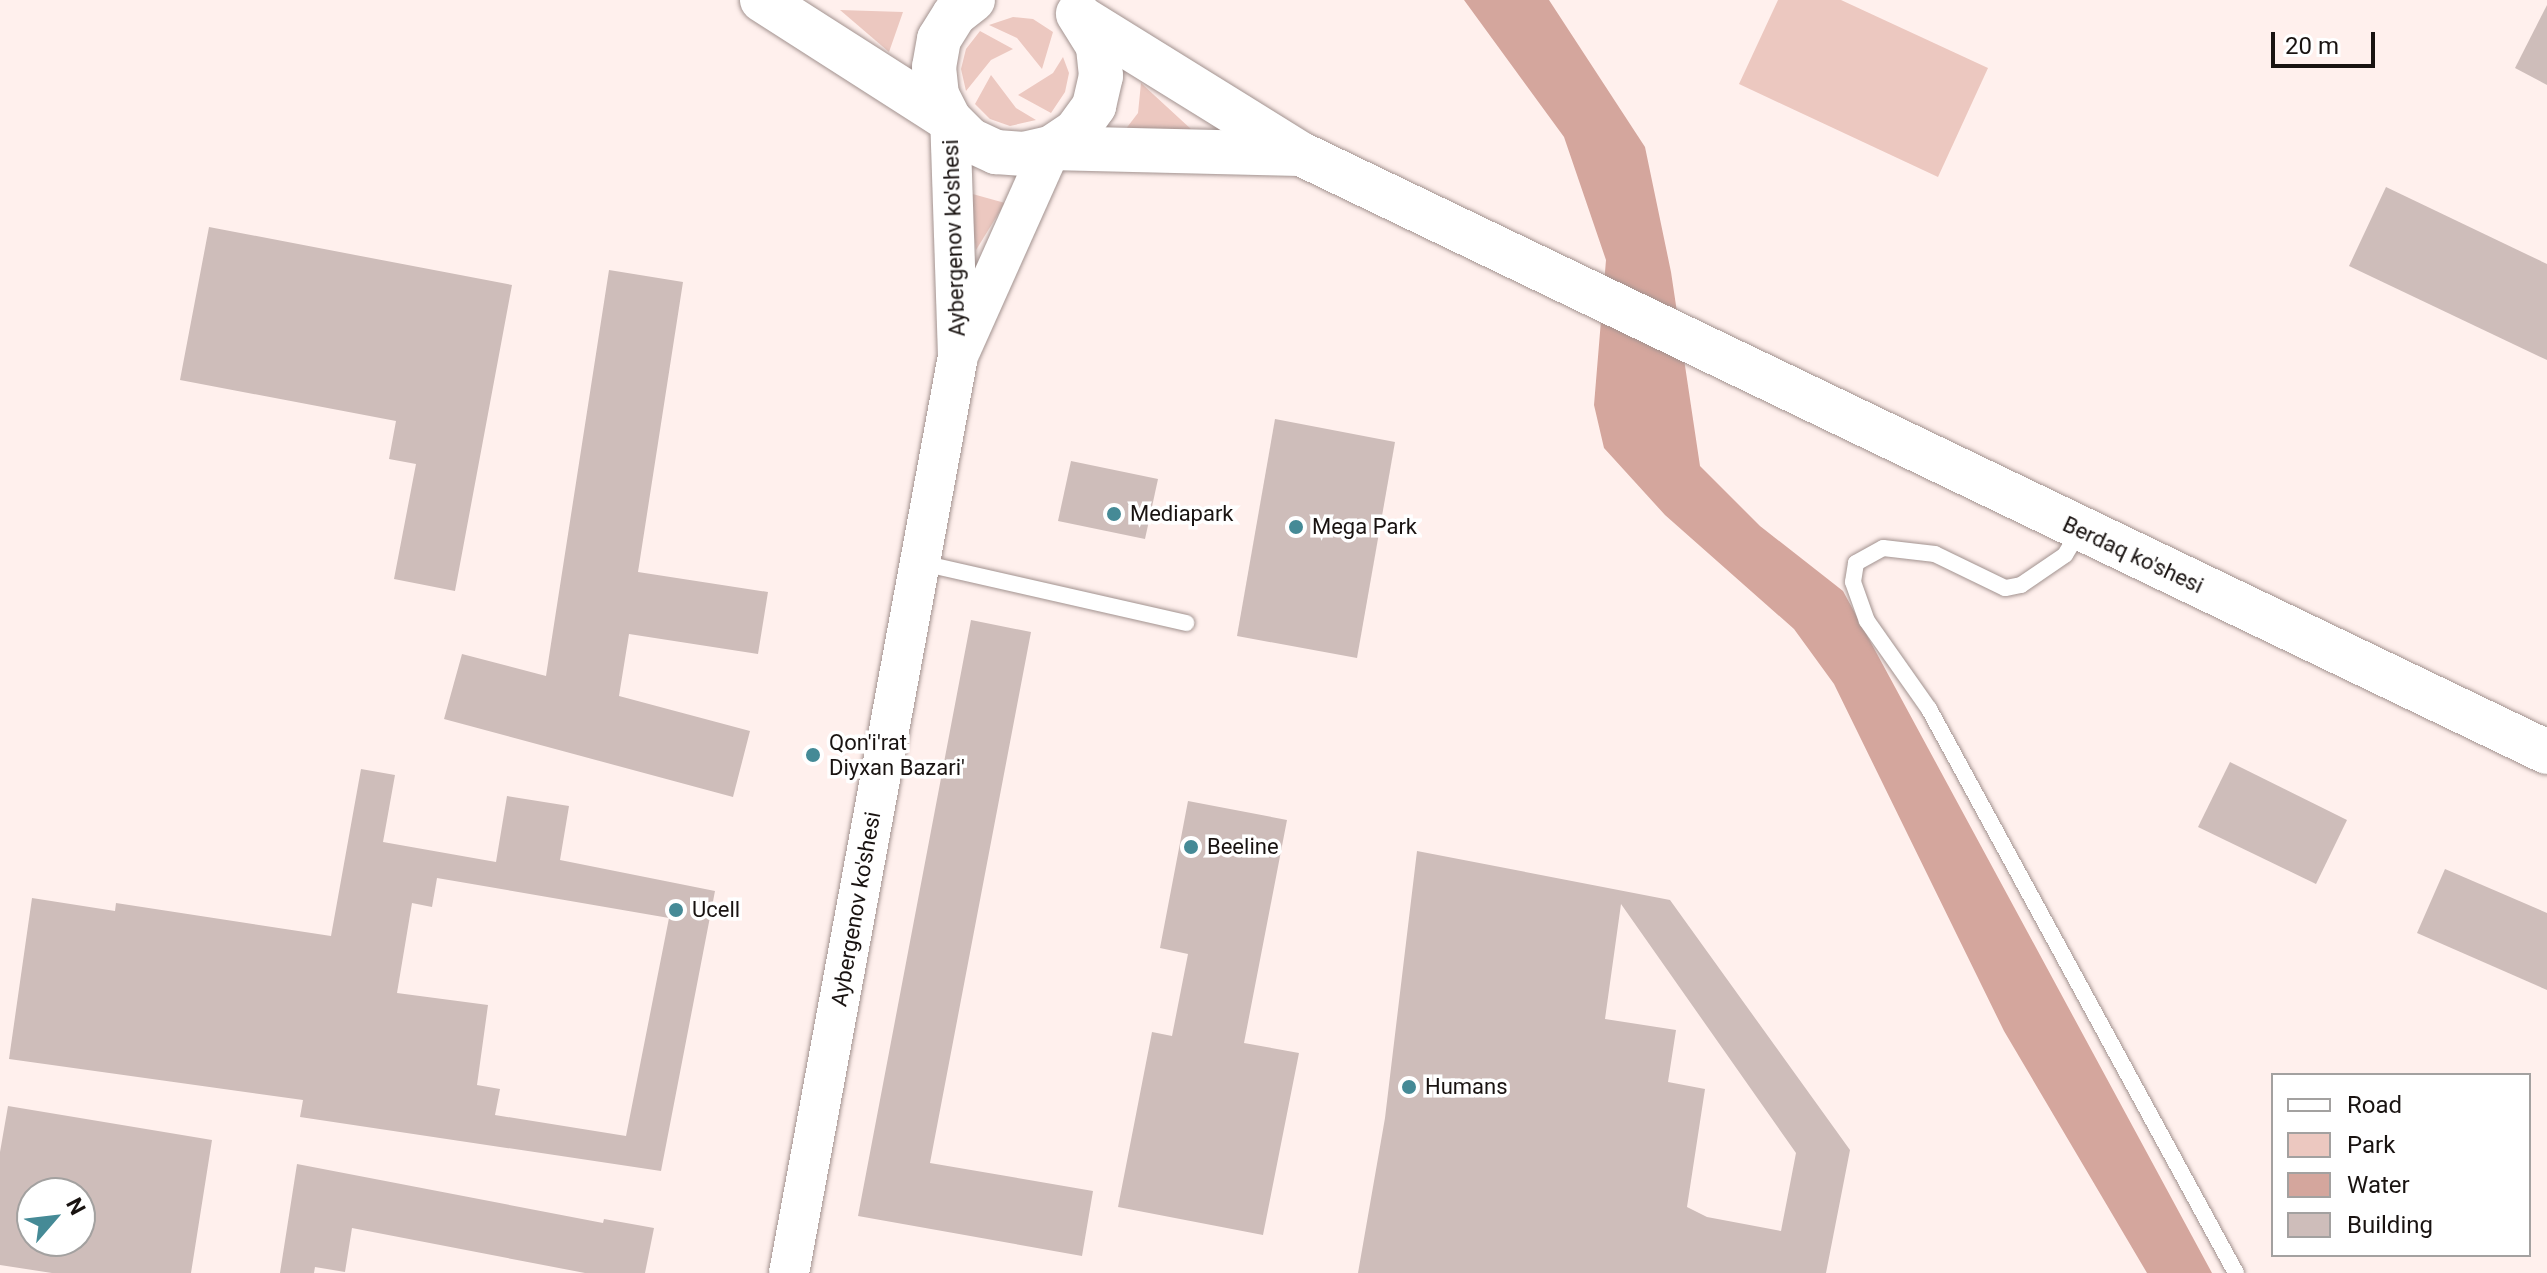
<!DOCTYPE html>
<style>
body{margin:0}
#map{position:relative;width:2547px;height:1273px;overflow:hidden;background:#fff0ed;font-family:Roboto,sans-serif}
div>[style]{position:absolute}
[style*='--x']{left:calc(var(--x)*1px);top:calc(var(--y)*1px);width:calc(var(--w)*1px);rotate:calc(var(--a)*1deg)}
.green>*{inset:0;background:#ecc8c0}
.water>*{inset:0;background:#d4a69d}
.building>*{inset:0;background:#cebdba}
.roads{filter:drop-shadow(0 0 2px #a2928f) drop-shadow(0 0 2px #a2928f)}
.service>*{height:16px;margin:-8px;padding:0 8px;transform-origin:8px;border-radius:8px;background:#fff}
.tertiary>*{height:40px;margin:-20px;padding:0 20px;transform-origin:20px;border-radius:20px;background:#fff}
.secondary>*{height:44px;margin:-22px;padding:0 22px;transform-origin:22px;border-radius:22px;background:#fff}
.dots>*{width:22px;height:22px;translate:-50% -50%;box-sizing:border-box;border:4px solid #fff;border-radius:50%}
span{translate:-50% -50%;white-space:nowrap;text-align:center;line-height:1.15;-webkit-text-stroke:7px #fff;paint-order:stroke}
.street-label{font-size:22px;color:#191311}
.poi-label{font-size:22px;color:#191311}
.left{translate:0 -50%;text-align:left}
.legend{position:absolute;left:2271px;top:1073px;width:260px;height:184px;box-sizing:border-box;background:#fff;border:2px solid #a3a1a0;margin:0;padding:10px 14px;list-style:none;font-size:24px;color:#191311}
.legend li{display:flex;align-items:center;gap:16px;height:40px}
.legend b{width:40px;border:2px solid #a3a1a0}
.north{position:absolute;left:16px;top:1177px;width:80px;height:80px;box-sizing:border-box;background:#fff;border:2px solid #a3a1a0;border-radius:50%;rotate:62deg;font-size:22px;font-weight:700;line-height:32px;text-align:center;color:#191311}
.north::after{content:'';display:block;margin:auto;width:28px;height:36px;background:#458a96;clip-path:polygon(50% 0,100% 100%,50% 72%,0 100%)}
.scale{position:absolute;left:2271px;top:32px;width:104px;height:36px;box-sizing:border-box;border:4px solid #191311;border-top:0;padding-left:10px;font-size:24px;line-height:28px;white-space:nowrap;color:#191311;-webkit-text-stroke:6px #fff;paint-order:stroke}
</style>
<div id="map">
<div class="green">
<i style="clip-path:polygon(1778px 0,1841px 0,1988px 68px,1938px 177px,1739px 84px)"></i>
<i style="clip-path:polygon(840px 10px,903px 12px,889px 52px)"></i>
<i style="clip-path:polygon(1013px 17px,1033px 19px,1053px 32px,1042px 69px,1017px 38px,989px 25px)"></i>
<i style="clip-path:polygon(980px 31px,1013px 49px,991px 60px,966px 91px,961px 69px,966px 49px)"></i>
<i style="clip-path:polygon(1063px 57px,1069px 73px,1065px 92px,1051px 113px,1018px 95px,1053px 73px)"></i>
<i style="clip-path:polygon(991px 75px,1016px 108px,1036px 120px,1010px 126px,990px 119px,975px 104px)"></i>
<i style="clip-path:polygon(1141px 83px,1192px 130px,1122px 134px,1138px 113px)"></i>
<i style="clip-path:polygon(969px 193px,1005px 203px,976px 250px)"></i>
</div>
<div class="water">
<i style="clip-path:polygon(1464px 0,1549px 0,1645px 147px,1671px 272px,1700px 466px,1760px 526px,1843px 591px,2212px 1273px,2147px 1273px,2004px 1031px,1834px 684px,1794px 629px,1665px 515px,1604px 448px,1594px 405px,1606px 260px,1564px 137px)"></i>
</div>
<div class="building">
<i style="clip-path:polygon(2547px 5px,2547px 85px,2515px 68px)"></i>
<i style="clip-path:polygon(2386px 187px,2547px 264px,2547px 360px,2349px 266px)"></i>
<i style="clip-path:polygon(209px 227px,512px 285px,455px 591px,394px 579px,416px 464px,389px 459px,396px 421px,180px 380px)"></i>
<i style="clip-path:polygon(609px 270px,683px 282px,638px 572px,768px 592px,758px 654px,629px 634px,619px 696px,750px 731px,733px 797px,444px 719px,462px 654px,546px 676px)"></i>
<i style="clip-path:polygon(1275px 419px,1395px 442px,1357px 658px,1237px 636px)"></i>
<i style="clip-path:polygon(1071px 461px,1158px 479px,1145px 539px,1058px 521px)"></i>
<i style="clip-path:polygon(971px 620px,1031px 632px,930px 1163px,1093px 1191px,1082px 1256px,858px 1216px)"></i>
<i style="clip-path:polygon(2230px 762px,2347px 820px,2316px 884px,2198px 827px)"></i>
<i style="clip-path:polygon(evenodd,361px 769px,395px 775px,383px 842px,496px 862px,507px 796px,569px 806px,560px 860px,715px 891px,661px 1171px,300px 1117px,303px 1100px,9px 1059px,32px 898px,115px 911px,116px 903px,331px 936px,361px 769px,437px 878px,669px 918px,626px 1136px,495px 1115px,500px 1089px,477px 1085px,488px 1005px,397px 993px,412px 903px,432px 907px,437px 878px)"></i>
<i style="clip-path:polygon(1188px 801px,1287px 820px,1244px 1043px,1299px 1053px,1263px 1235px,1118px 1207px,1152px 1032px,1172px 1036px,1188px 954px,1160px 948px)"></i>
<i style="clip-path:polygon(evenodd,1417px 851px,1670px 900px,1850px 1150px,1826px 1273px,1358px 1273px,1385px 1118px,1417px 851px,1621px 904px,1796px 1153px,1781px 1231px,1707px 1217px,1687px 1207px,1705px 1089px,1668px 1082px,1676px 1030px,1605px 1019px,1621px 904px)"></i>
<i style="clip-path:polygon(2445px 869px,2547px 913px,2547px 990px,2417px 933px)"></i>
<i style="clip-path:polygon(evenodd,8px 1106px,212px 1140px,191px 1273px,52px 1273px,0 1265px,0 1152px,8px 1106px,32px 1193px,80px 1193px,80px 1241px,32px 1241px,32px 1193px)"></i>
<i style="clip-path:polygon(297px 1164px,603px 1223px,604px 1219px,654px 1228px,645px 1273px,585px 1273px,352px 1228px,345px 1272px,315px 1267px,314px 1273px,280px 1273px)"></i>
</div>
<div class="roads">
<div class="service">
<i style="--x:2080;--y:530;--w:29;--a:121"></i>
<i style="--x:2065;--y:555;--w:53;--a:145.7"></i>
<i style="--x:2021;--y:585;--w:16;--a:169"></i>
<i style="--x:2005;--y:588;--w:78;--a:-154.1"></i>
<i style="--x:1935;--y:554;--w:52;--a:-173.4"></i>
<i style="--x:1883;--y:548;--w:31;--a:151"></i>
<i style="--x:1856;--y:563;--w:19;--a:99"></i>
<i style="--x:1853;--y:582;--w:41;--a:70.3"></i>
<i style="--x:1867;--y:621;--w:108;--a:54.8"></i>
<i style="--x:1929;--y:709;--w:642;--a:61.44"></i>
<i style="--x:922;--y:563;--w:271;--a:12.8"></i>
</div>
<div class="tertiary">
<i style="--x:961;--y:349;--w:220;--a:-65.9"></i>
<i style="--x:789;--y:1273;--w:932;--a:-79.56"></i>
<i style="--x:958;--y:356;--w:236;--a:-91.9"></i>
</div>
<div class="secondary">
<i style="--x:762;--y:0;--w:223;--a:32.6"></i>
<i style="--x:973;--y:0;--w:24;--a:142"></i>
<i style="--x:954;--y:15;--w:28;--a:122"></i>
<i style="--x:939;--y:39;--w:28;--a:100"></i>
<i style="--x:934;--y:67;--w:28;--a:84"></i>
<i style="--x:937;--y:95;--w:28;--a:63"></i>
<i style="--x:950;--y:120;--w:28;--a:45"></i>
<i style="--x:970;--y:140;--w:29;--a:25"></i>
<i style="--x:996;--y:152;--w:28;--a:4"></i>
<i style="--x:1024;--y:154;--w:28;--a:-13"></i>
<i style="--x:1051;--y:148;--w:30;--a:-34"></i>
<i style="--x:1076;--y:131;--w:31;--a:-54"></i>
<i style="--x:1094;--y:106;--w:31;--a:-77"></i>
<i style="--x:1101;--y:76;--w:30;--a:-96"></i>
<i style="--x:1098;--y:46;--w:38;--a:-122"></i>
<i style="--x:1083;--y:19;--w:256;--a:31.8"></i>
<i style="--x:1301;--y:154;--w:1382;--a:25.64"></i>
<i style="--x:1051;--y:148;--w:247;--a:1.4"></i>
</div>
</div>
<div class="dots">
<i style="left:1114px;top:514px;background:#458a96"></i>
<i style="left:1296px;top:527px;background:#458a96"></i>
<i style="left:813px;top:755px;background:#458a96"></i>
<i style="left:1191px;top:847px;background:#458a96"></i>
<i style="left:676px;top:910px;background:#458a96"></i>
<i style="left:1409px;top:1087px;background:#458a96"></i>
</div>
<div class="street-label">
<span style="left:954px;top:238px;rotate:-92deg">Aybergenov ko'shesi</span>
<span style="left:2133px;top:555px;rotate:25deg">Berdaq ko'shesi</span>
<span style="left:856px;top:909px;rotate:-80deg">Aybergenov ko'shesi</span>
</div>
<div class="poi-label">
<span class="left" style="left:1130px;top:514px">Mediapark</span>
<span class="left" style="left:1312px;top:527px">Mega Park</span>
<span class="left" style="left:829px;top:755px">Qon'i'rat<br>Diyxan Bazari'</span>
<span class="left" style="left:1207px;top:847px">Beeline</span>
<span class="left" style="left:692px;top:910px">Ucell</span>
<span class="left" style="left:1425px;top:1087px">Humans</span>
</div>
<ul class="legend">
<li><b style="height:10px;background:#fff"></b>Road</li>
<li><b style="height:22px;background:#ecc8c0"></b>Park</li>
<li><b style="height:22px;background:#d4a69d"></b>Water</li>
<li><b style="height:22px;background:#cebdba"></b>Building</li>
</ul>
<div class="north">N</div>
<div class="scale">20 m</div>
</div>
